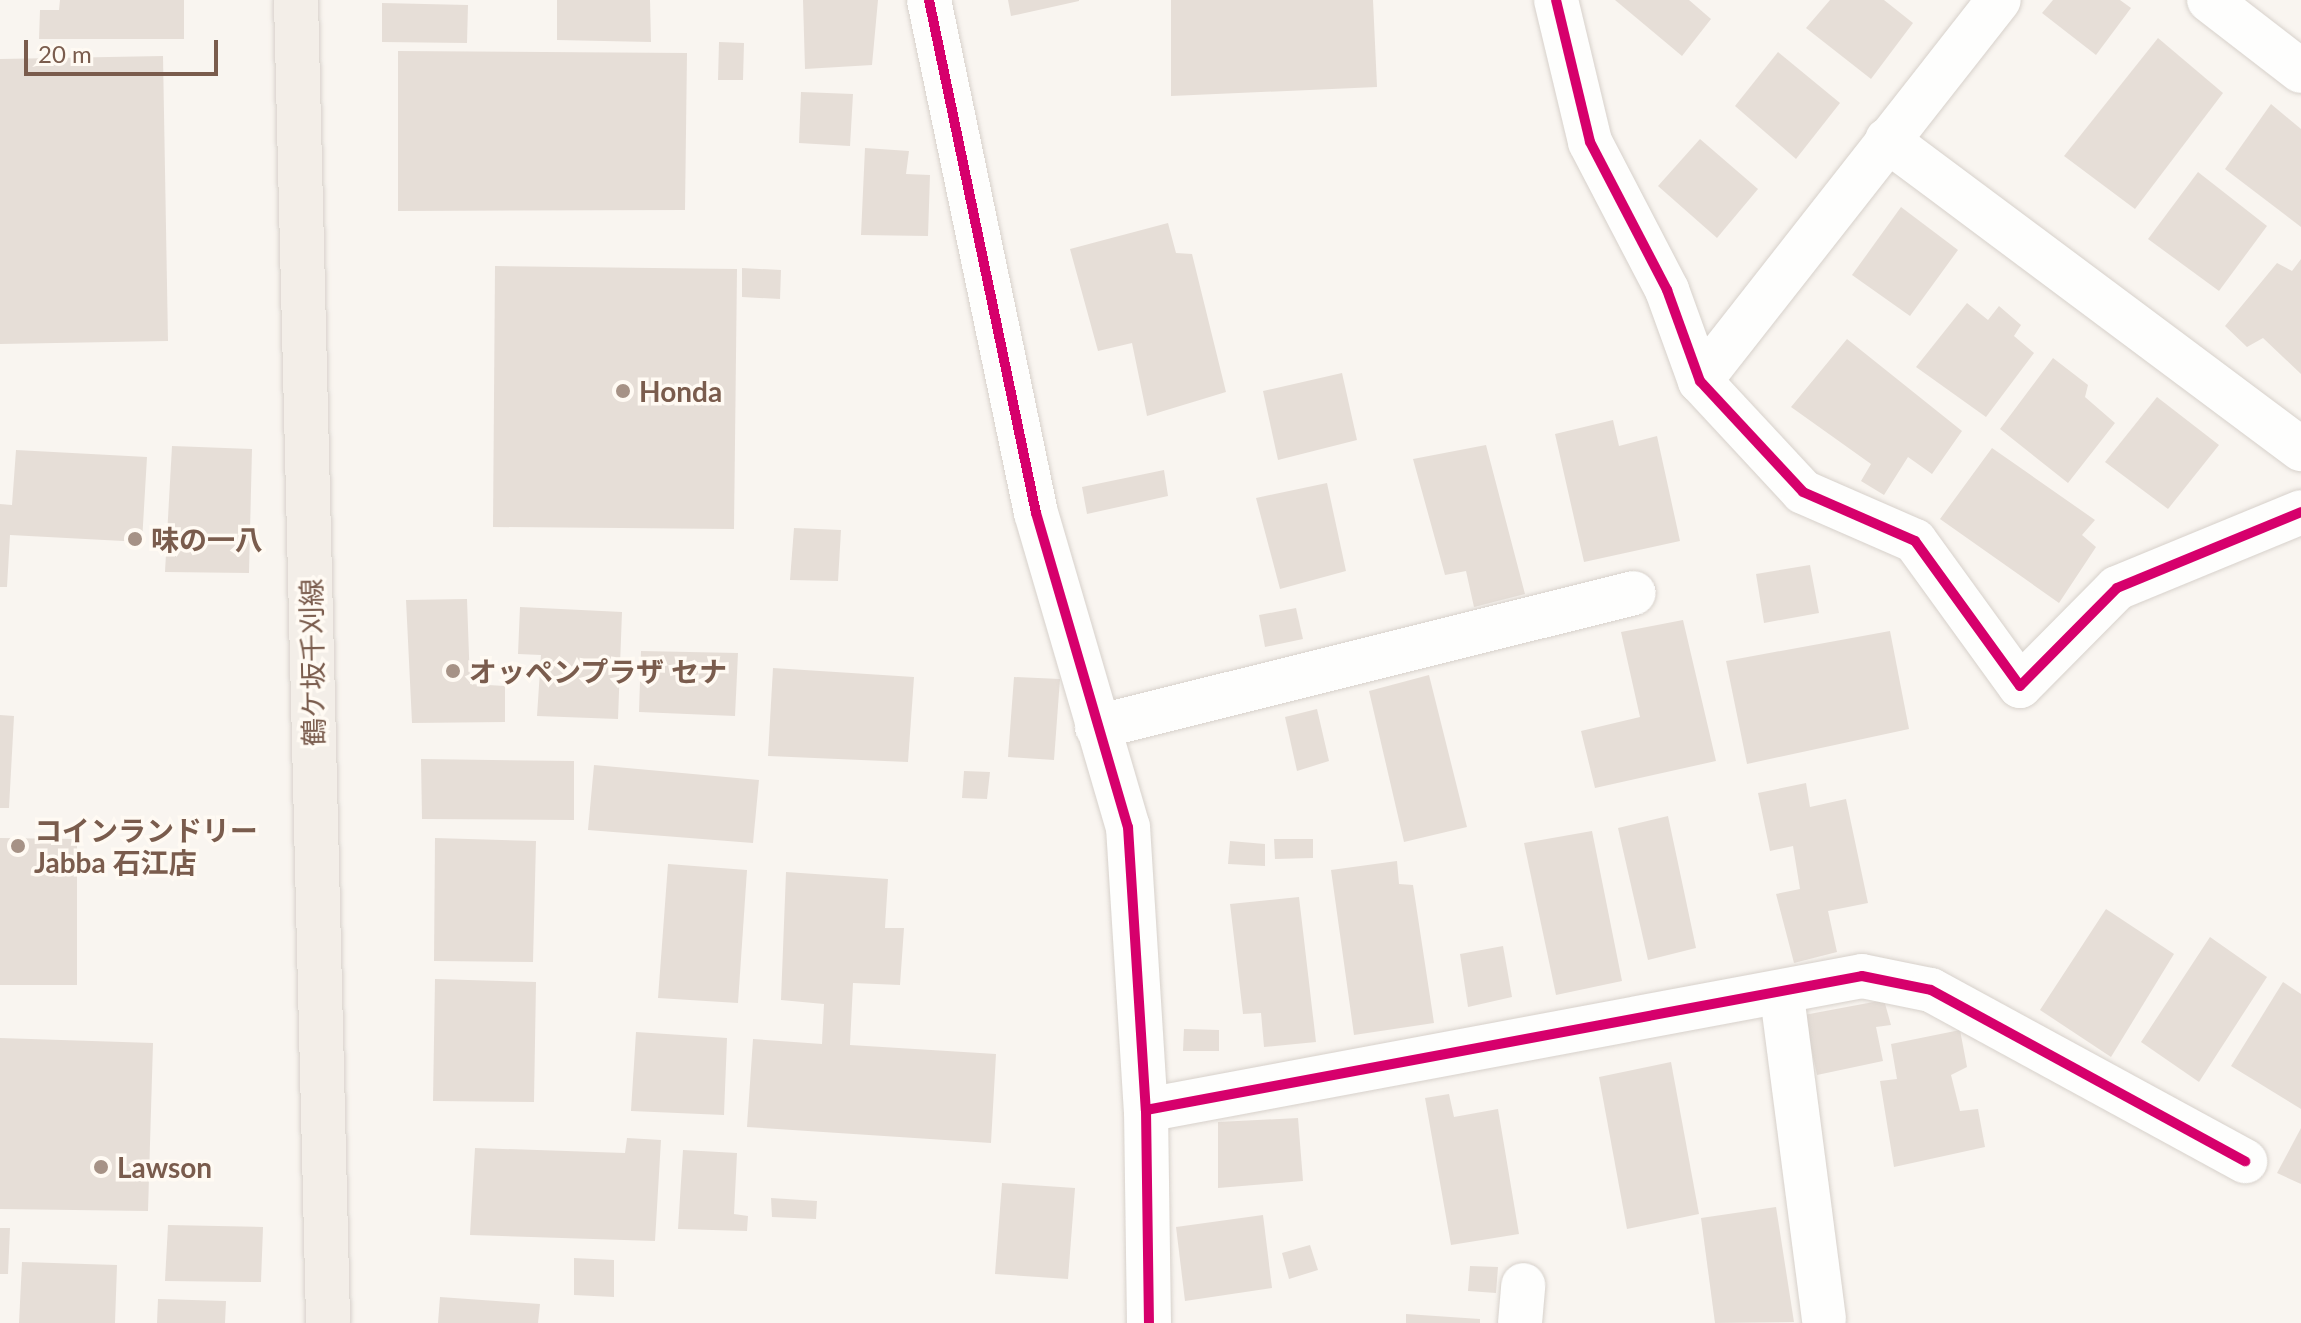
<!DOCTYPE html>
<meta charset="utf-8">
<style>
body{margin:0}
#map{position:relative;width:2301px;height:1323px;overflow:hidden;background:#f9f5f0;font-family:Lato,"Noto Sans JP",sans-serif}
div>[style]{position:absolute}
[style*='--x']{left:calc(var(--x)*1px);top:calc(var(--y)*1px);width:calc(var(--w)*1px);rotate:calc(var(--a)*1deg)}
.building>*{inset:0;background:#e6ded7}
.roads{filter:drop-shadow(0 0 2px #d7d1cb) drop-shadow(0 0 2px #d7d1cb)}
.minor>*{height:44px;margin:-22px;padding:0 22px;transform-origin:22px;border-radius:22px;background:#fefefd}
.major>*{height:44px;margin:-22px;padding:0 22px;transform-origin:22px;border-radius:22px;background:#f3eee8}
.cycleway>*{height:10px;margin:-5px;padding:0 5px;transform-origin:5px;border-radius:5px;background:#d6006c}
.dots>*{width:22px;height:22px;translate:-50% -50%;box-sizing:border-box;border:4px solid #fffaf3;border-radius:50%}
span{translate:-50% -50%;white-space:nowrap;text-align:center;line-height:1.15;-webkit-text-stroke:7px #fffaf3;paint-order:stroke}
.poi-label{font-size:28px;color:#7a5c4d;font-weight:700}
.left{translate:0 -50%;text-align:left}
.street-label{font-size:28px;color:#7a5c4d}
.scale{position:absolute;left:24px;top:40px;width:194px;height:36px;box-sizing:border-box;border:4px solid #7a5c4d;border-top:0;padding-left:10px;font-size:24px;line-height:28px;white-space:nowrap;color:#7a5c4d;-webkit-text-stroke:6px #fffaf3;paint-order:stroke}
</style>
<div id="map">
<div class="building">
<i style="clip-path:polygon(60px 0,184px 0,184px 39px,39px 39px,40px 10px,59px 10px)"></i>
<i style="clip-path:polygon(557px 0,650px 0,651px 42px,557px 40px)"></i>
<i style="clip-path:polygon(803px 0,878px 0,872px 65px,805px 69px)"></i>
<i style="clip-path:polygon(1008px 0,1079px 0,1079px 1px,1011px 16px)"></i>
<i style="clip-path:polygon(1171px 0,1373px 0,1377px 87px,1171px 96px)"></i>
<i style="clip-path:polygon(1615px 0,1689px 0,1711px 19px,1682px 56px)"></i>
<i style="clip-path:polygon(1830px 0,1884px 0,1913px 23px,1871px 79px,1806px 28px)"></i>
<i style="clip-path:polygon(2053px 0,2120px 0,2131px 8px,2096px 55px,2042px 13px)"></i>
<i style="clip-path:polygon(382px 3px,468px 5px,467px 43px,382px 42px)"></i>
<i style="clip-path:polygon(2158px 38px,2223px 93px,2135px 209px,2064px 156px)"></i>
<i style="clip-path:polygon(719px 42px,744px 43px,743px 80px,718px 80px)"></i>
<i style="clip-path:polygon(398px 51px,687px 53px,685px 210px,398px 211px)"></i>
<i style="clip-path:polygon(1778px 52px,1840px 103px,1796px 159px,1735px 106px)"></i>
<i style="clip-path:polygon(163px 56px,168px 341px,0 344px,0 59px)"></i>
<i style="clip-path:polygon(801px 92px,853px 94px,850px 146px,799px 143px)"></i>
<i style="clip-path:polygon(2271px 104px,2301px 129px,2301px 227px,2225px 169px)"></i>
<i style="clip-path:polygon(1700px 139px,1758px 189px,1717px 238px,1658px 186px)"></i>
<i style="clip-path:polygon(865px 148px,909px 151px,906px 174px,930px 175px,928px 236px,861px 235px)"></i>
<i style="clip-path:polygon(2198px 172px,2267px 226px,2219px 291px,2148px 239px)"></i>
<i style="clip-path:polygon(1901px 207px,1958px 250px,1910px 316px,1852px 275px)"></i>
<i style="clip-path:polygon(1168px 223px,1176px 253px,1192px 254px,1226px 392px,1147px 416px,1132px 343px,1098px 351px,1070px 249px)"></i>
<i style="clip-path:polygon(2301px 259px,2301px 374px,2263px 338px,2247px 347px,2225px 326px,2277px 263px,2292px 271px)"></i>
<i style="clip-path:polygon(495px 266px,737px 269px,734px 529px,493px 527px)"></i>
<i style="clip-path:polygon(742px 268px,781px 270px,780px 299px,742px 297px)"></i>
<i style="clip-path:polygon(1967px 303px,1988px 320px,1999px 306px,2021px 325px,2014px 336px,2034px 353px,1986px 417px,1916px 367px)"></i>
<i style="clip-path:polygon(1847px 339px,1962px 431px,1932px 474px,1908px 457px,1884px 495px,1861px 481px,1871px 464px,1791px 407px)"></i>
<i style="clip-path:polygon(2053px 358px,2088px 385px,2085px 397px,2115px 423px,2068px 483px,2000px 429px)"></i>
<i style="clip-path:polygon(1342px 373px,1357px 440px,1278px 460px,1263px 391px)"></i>
<i style="clip-path:polygon(2157px 397px,2219px 445px,2168px 509px,2105px 462px)"></i>
<i style="clip-path:polygon(1613px 420px,1619px 446px,1657px 436px,1680px 541px,1584px 562px,1555px 434px)"></i>
<i style="clip-path:polygon(1486px 445px,1525px 594px,1474px 607px,1466px 571px,1445px 575px,1413px 459px)"></i>
<i style="clip-path:polygon(172px 446px,252px 449px,249px 573px,165px 572px)"></i>
<i style="clip-path:polygon(1992px 448px,2095px 520px,2082px 535px,2096px 547px,2059px 603px,1940px 519px)"></i>
<i style="clip-path:polygon(16px 450px,147px 457px,142px 542px,10px 535px,7px 587px,0 587px,0 504px,12px 505px)"></i>
<i style="clip-path:polygon(1164px 470px,1168px 496px,1087px 514px,1082px 487px)"></i>
<i style="clip-path:polygon(1327px 483px,1346px 571px,1280px 589px,1256px 498px)"></i>
<i style="clip-path:polygon(794px 528px,841px 530px,838px 581px,790px 580px)"></i>
<i style="clip-path:polygon(1810px 565px,1819px 613px,1764px 623px,1756px 574px)"></i>
<i style="clip-path:polygon(467px 599px,470px 684px,505px 686px,505px 722px,412px 723px,406px 600px)"></i>
<i style="clip-path:polygon(520px 607px,622px 612px,618px 719px,537px 716px,541px 655px,518px 654px)"></i>
<i style="clip-path:polygon(1296px 608px,1303px 639px,1265px 647px,1259px 615px)"></i>
<i style="clip-path:polygon(1683px 620px,1716px 761px,1595px 788px,1581px 731px,1640px 717px,1621px 632px)"></i>
<i style="clip-path:polygon(1890px 631px,1909px 729px,1747px 764px,1726px 661px)"></i>
<i style="clip-path:polygon(641px 651px,738px 653px,735px 716px,639px 712px)"></i>
<i style="clip-path:polygon(773px 668px,914px 677px,908px 762px,768px 756px)"></i>
<i style="clip-path:polygon(1429px 675px,1467px 827px,1404px 842px,1369px 691px)"></i>
<i style="clip-path:polygon(1014px 677px,1060px 679px,1054px 760px,1008px 757px)"></i>
<i style="clip-path:polygon(1317px 709px,1329px 761px,1297px 771px,1285px 717px)"></i>
<i style="clip-path:polygon(0 715px,14px 716px,9px 808px,0 808px)"></i>
<i style="clip-path:polygon(421px 759px,574px 761px,574px 820px,422px 819px)"></i>
<i style="clip-path:polygon(594px 765px,759px 780px,753px 843px,588px 830px)"></i>
<i style="clip-path:polygon(964px 771px,990px 772px,987px 799px,962px 798px)"></i>
<i style="clip-path:polygon(1806px 783px,1810px 807px,1846px 799px,1868px 903px,1828px 911px,1837px 952px,1794px 963px,1776px 894px,1800px 889px,1793px 846px,1770px 851px,1758px 793px)"></i>
<i style="clip-path:polygon(1668px 816px,1696px 948px,1648px 960px,1618px 828px)"></i>
<i style="clip-path:polygon(1592px 831px,1622px 981px,1556px 995px,1524px 843px)"></i>
<i style="clip-path:polygon(0 838px,77px 839px,77px 985px,0 985px)"></i>
<i style="clip-path:polygon(435px 838px,536px 841px,533px 962px,434px 961px)"></i>
<i style="clip-path:polygon(1274px 839px,1313px 839px,1313px 858px,1275px 859px)"></i>
<i style="clip-path:polygon(1230px 841px,1265px 844px,1265px 866px,1228px 864px)"></i>
<i style="clip-path:polygon(1397px 861px,1399px 884px,1413px 885px,1434px 1023px,1354px 1035px,1331px 870px)"></i>
<i style="clip-path:polygon(668px 864px,747px 870px,738px 1003px,658px 998px)"></i>
<i style="clip-path:polygon(786px 872px,888px 879px,885px 928px,904px 928px,900px 985px,853px 983px,850px 1045px,996px 1054px,991px 1143px,747px 1127px,753px 1039px,822px 1044px,824px 1004px,781px 1000px)"></i>
<i style="clip-path:polygon(1299px 897px,1316px 1042px,1264px 1047px,1261px 1013px,1243px 1014px,1230px 904px)"></i>
<i style="clip-path:polygon(2106px 909px,2174px 954px,2111px 1057px,2040px 1010px)"></i>
<i style="clip-path:polygon(2210px 937px,2267px 977px,2199px 1082px,2141px 1042px)"></i>
<i style="clip-path:polygon(1503px 946px,1512px 997px,1468px 1007px,1460px 954px)"></i>
<i style="clip-path:polygon(435px 979px,536px 982px,534px 1102px,433px 1101px)"></i>
<i style="clip-path:polygon(2283px 982px,2301px 994px,2301px 1109px,2231px 1066px)"></i>
<i style="clip-path:polygon(1884px 1000px,1891px 1025px,1876px 1027px,1883px 1061px,1817px 1075px,1804px 1015px)"></i>
<i style="clip-path:polygon(1184px 1029px,1219px 1030px,1219px 1051px,1183px 1051px)"></i>
<i style="clip-path:polygon(1960px 1030px,1967px 1067px,1951px 1075px,1960px 1111px,1978px 1109px,1985px 1147px,1894px 1167px,1880px 1081px,1897px 1079px,1891px 1044px)"></i>
<i style="clip-path:polygon(636px 1032px,727px 1038px,724px 1115px,631px 1111px)"></i>
<i style="clip-path:polygon(0 1038px,153px 1043px,148px 1211px,0 1209px)"></i>
<i style="clip-path:polygon(1671px 1062px,1699px 1214px,1627px 1229px,1599px 1077px)"></i>
<i style="clip-path:polygon(1449px 1094px,1454px 1117px,1498px 1109px,1519px 1234px,1451px 1245px,1425px 1098px)"></i>
<i style="clip-path:polygon(1298px 1118px,1303px 1181px,1218px 1188px,1218px 1122px)"></i>
<i style="clip-path:polygon(2301px 1128px,2301px 1184px,2277px 1173px)"></i>
<i style="clip-path:polygon(627px 1138px,661px 1140px,655px 1241px,470px 1235px,475px 1148px,625px 1153px)"></i>
<i style="clip-path:polygon(683px 1150px,737px 1153px,734px 1214px,748px 1216px,747px 1231px,678px 1229px)"></i>
<i style="clip-path:polygon(1002px 1183px,1075px 1188px,1068px 1279px,995px 1274px)"></i>
<i style="clip-path:polygon(771px 1198px,817px 1201px,816px 1219px,772px 1217px)"></i>
<i style="clip-path:polygon(1776px 1207px,1794px 1322px,1715px 1323px,1701px 1218px)"></i>
<i style="clip-path:polygon(1263px 1215px,1272px 1288px,1185px 1301px,1176px 1227px)"></i>
<i style="clip-path:polygon(168px 1225px,263px 1227px,261px 1282px,165px 1281px)"></i>
<i style="clip-path:polygon(0 1228px,10px 1228px,8px 1274px,0 1274px)"></i>
<i style="clip-path:polygon(1310px 1245px,1318px 1270px,1289px 1279px,1282px 1253px)"></i>
<i style="clip-path:polygon(574px 1258px,614px 1260px,614px 1297px,574px 1295px)"></i>
<i style="clip-path:polygon(22px 1262px,117px 1265px,115px 1323px,19px 1323px)"></i>
<i style="clip-path:polygon(1470px 1266px,1498px 1267px,1496px 1293px,1468px 1291px)"></i>
<i style="clip-path:polygon(440px 1297px,540px 1304px,538px 1323px,438px 1323px)"></i>
<i style="clip-path:polygon(158px 1299px,226px 1301px,225px 1323px,157px 1323px)"></i>
<i style="clip-path:polygon(1406px 1314px,1480px 1319px,1480px 1323px,1406px 1323px)"></i>
</div>
<div class="roads">
<div class="minor">
<i style="--x:929;--y:0;--w:524;--a:78.22"></i>
<i style="--x:1036;--y:513;--w:327;--a:73.7"></i>
<i style="--x:1128;--y:827;--w:284;--a:86.4"></i>
<i style="--x:1146;--y:1110;--w:213;--a:89.2"></i>
<i style="--x:1556;--y:0;--w:146;--a:76.5"></i>
<i style="--x:1590;--y:142;--w:167;--a:62.5"></i>
<i style="--x:1667;--y:290;--w:97;--a:70.1"></i>
<i style="--x:1700;--y:381;--w:151;--a:47.1"></i>
<i style="--x:1803;--y:492;--w:122;--a:23.6"></i>
<i style="--x:1915;--y:541;--w:179;--a:54.1"></i>
<i style="--x:2020;--y:686;--w:138;--a:-45.3"></i>
<i style="--x:2117;--y:588;--w:199;--a:-22.4"></i>
<i style="--x:2209;--y:0;--w:116;--a:37.7"></i>
<i style="--x:1887;--y:140;--w:517;--a:36.74"></i>
<i style="--x:1700;--y:381;--w:484;--a:-51.9"></i>
<i style="--x:1097;--y:727;--w:553;--a:-14.01"></i>
<i style="--x:1782;--y:996;--w:326;--a:82.6"></i>
<i style="--x:1146;--y:1110;--w:728;--a:-10.6"></i>
<i style="--x:1862;--y:976;--w:70;--a:11.5"></i>
<i style="--x:1931;--y:990;--w:358;--a:28.6"></i>
<i style="--x:1520;--y:1323;--w:38;--a:-85"></i>
</div>
<div class="major">
<i style="--x:296;--y:0;--w:1323;--a:88.61"></i>
</div>
</div>
<div class="cycleway">
<i style="--x:929;--y:0;--w:524;--a:78.22"></i>
<i style="--x:1036;--y:513;--w:327;--a:73.7"></i>
<i style="--x:1128;--y:827;--w:284;--a:86.4"></i>
<i style="--x:1146;--y:1110;--w:213;--a:89.2"></i>
<i style="--x:1556;--y:0;--w:146;--a:76.5"></i>
<i style="--x:1590;--y:142;--w:167;--a:62.5"></i>
<i style="--x:1667;--y:290;--w:97;--a:70.1"></i>
<i style="--x:1700;--y:381;--w:151;--a:47.1"></i>
<i style="--x:1803;--y:492;--w:122;--a:23.6"></i>
<i style="--x:1915;--y:541;--w:179;--a:54.1"></i>
<i style="--x:2020;--y:686;--w:138;--a:-45.3"></i>
<i style="--x:2117;--y:588;--w:199;--a:-22.4"></i>
<i style="--x:1146;--y:1110;--w:728;--a:-10.6"></i>
<i style="--x:1862;--y:976;--w:70;--a:11.5"></i>
<i style="--x:1931;--y:990;--w:358;--a:28.6"></i>
</div>
<div class="dots">
<i style="left:623px;top:391px;background:#a69286"></i>
<i style="left:135px;top:539px;background:#a69286"></i>
<i style="left:453px;top:671px;background:#a69286"></i>
<i style="left:18px;top:846px;background:#a69286"></i>
<i style="left:101px;top:1167px;background:#a69286"></i>
</div>
<div class="poi-label">
<span class="left" style="left:639px;top:391px">Honda</span>
<span class="left" style="left:151px;top:539px">味の一八</span>
<span class="left" style="left:469px;top:671px">オッペンプラザ セナ</span>
<span class="left" style="left:34px;top:846px">コインランドリー<br>Jabba 石江店</span>
<span class="left" style="left:117px;top:1167px">Lawson</span>
</div>
<div class="street-label">
<span style="left:312px;top:662px;rotate:-91deg">鶴ケ坂千刈線</span>
</div>
<div class="scale">20 m</div>
</div>
